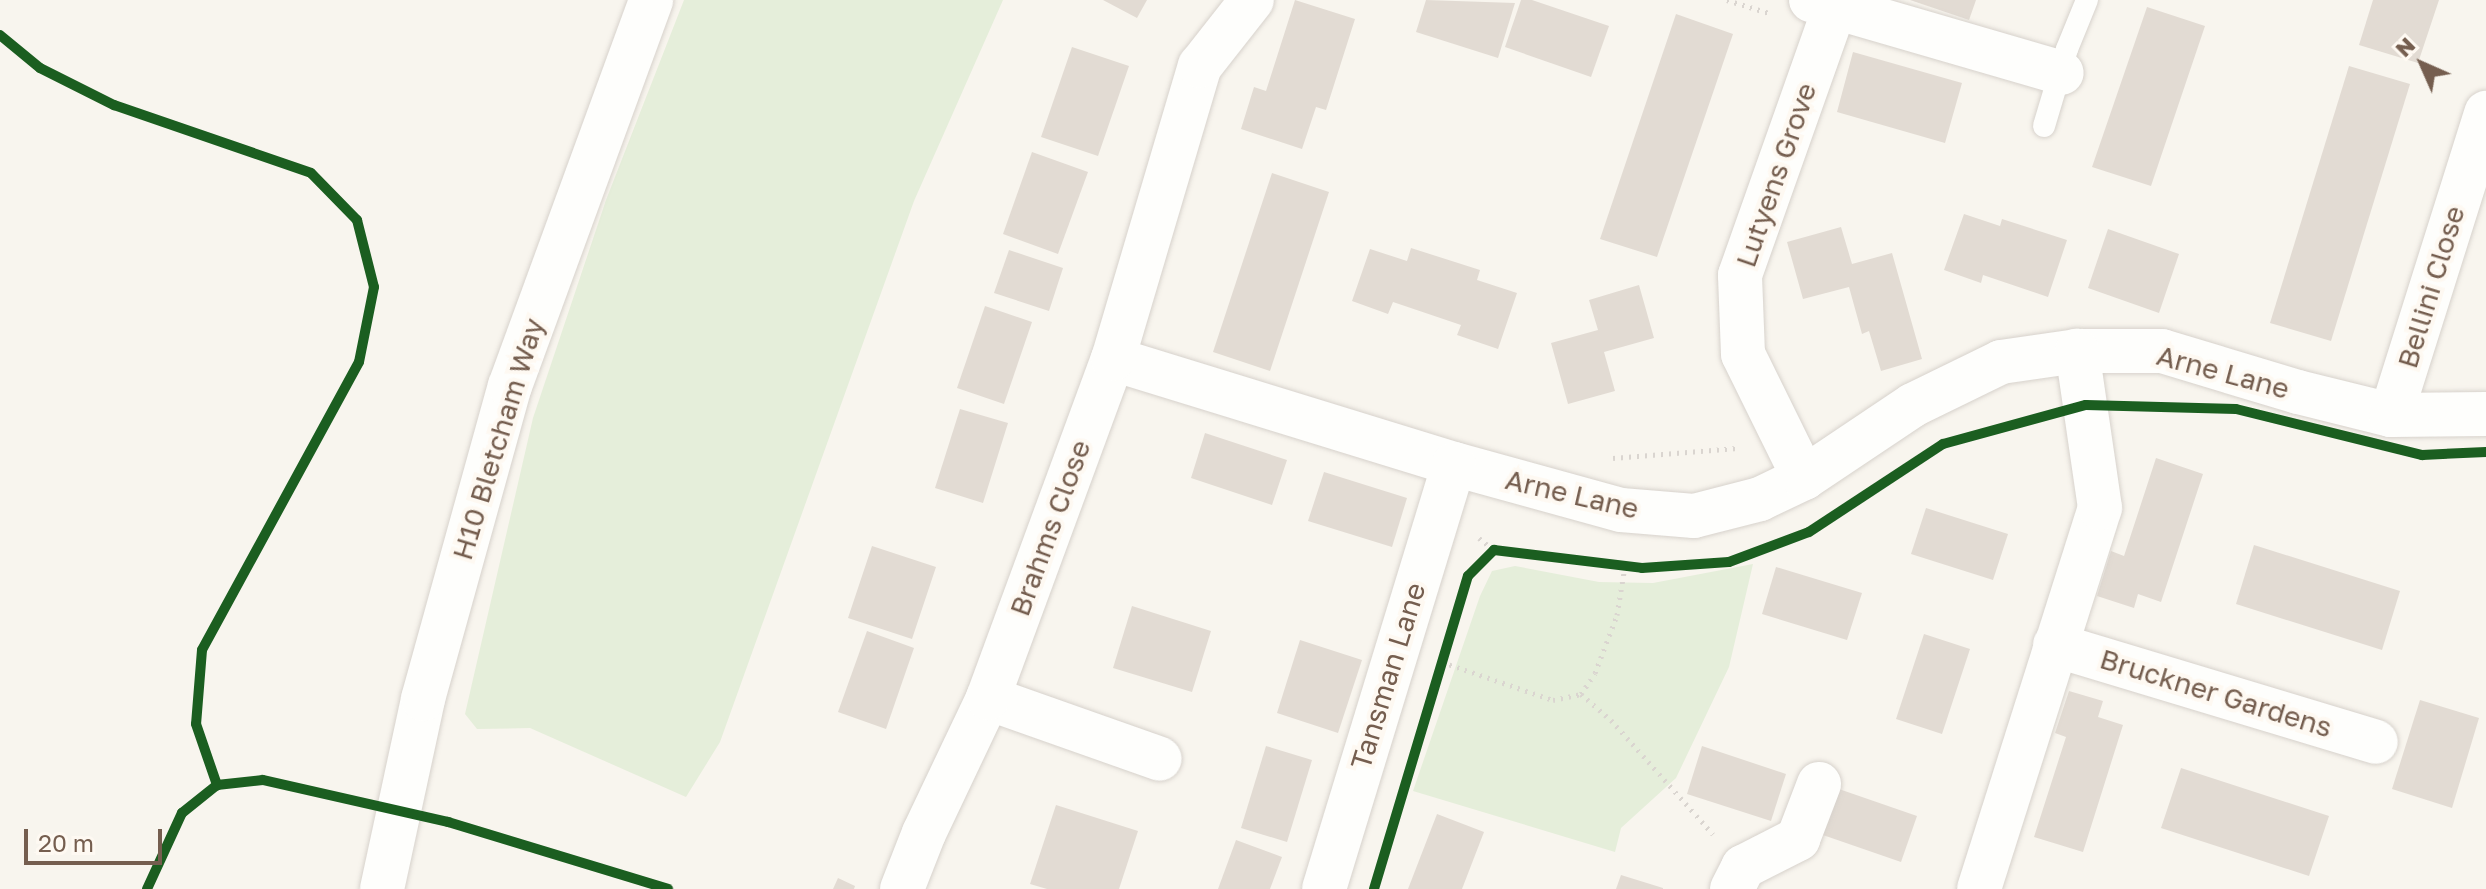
<!DOCTYPE html>
<style>
body{margin:0}
#map{position:relative;width:2486px;height:889px;overflow:hidden;background:#f8f5ee;font-family:"Golos Text",sans-serif}
div>[style]{position:absolute}
[style*='--x']{left:calc(var(--x)*1px);top:calc(var(--y)*1px);width:calc(var(--w)*1px);rotate:calc(var(--a)*1deg)}
.green>*{inset:0;background:#e5eeda}
.building>*{inset:0;background:#e2dbd3}
.path>*{height:5px;margin-top:-2.5px;transform-origin:0;background:repeating-linear-gradient(90deg,#dad5d0 0 2px,transparent 0 8px)}
.roads{filter:drop-shadow(0 0 2px #d7d2cc) drop-shadow(0 0 2px #d7d2cc)}
.service>*{height:22px;margin:-11px;padding:0 11px;transform-origin:11px;border-radius:11px;background:#fefefc}
.minor>*{height:44px;margin:-22px;padding:0 22px;transform-origin:22px;border-radius:22px;background:#fefefc}
.tertiary>*{height:44px;margin:-22px;padding:0 22px;transform-origin:22px;border-radius:22px;background:#fefefc}
.cycleway>*{height:10px;margin:-5px;padding:0 5px;transform-origin:5px;border-radius:5px;background:#1b5e20}
span{translate:-50% -50%;white-space:nowrap;text-align:center;line-height:1.15;-webkit-text-stroke:8px #fef9f2;paint-order:stroke}
.street-label{font-size:28px;color:#755e4f}
.north{position:absolute;left:2382px;top:24px;width:80px;height:80px;-webkit-text-stroke:6px #fef9f2;paint-order:stroke;rotate:315deg;font-size:22px;font-weight:700;line-height:32px;text-align:center;color:#755e4f}
.north::after{content:'';display:block;margin:auto;width:28px;height:36px;background:#755e4f;clip-path:polygon(50% 0,100% 100%,50% 72%,0 100%)}
.scale{position:absolute;left:24px;top:829px;width:138px;height:36px;box-sizing:border-box;border:4px solid #755e4f;border-top:0;padding-left:10px;font-size:24px;line-height:28px;white-space:nowrap;color:#755e4f;-webkit-text-stroke:6px #fef9f2;paint-order:stroke}
</style>
<div id="map">
<div class="green">
<i style="clip-path:polygon(684px 0,1003px 0,914px 201px,720px 742px,686px 797px,530px 728px,477px 729px,465px 714px,533px 418px,606px 200px)"></i>
<i style="clip-path:polygon(1753px 564px,1729px 667px,1676px 778px,1621px 828px,1615px 852px,1413px 791px,1480px 596px,1492px 571px,1515px 566px,1599px 582px,1653px 583px)"></i>
</div>
<div class="building">
<i style="clip-path:polygon(1103px 0,1147px 0,1137px 18px)"></i>
<i style="clip-path:polygon(1295px 0,1355px 19px,1326px 110px,1316px 107px,1302px 149px,1241px 129px,1254px 87px,1266px 91px)"></i>
<i style="clip-path:polygon(1426px 0,1515px 3px,1498px 58px,1416px 32px)"></i>
<i style="clip-path:polygon(1521px 0,1532px 0,1609px 26px,1591px 77px,1505px 47px)"></i>
<i style="clip-path:polygon(1910px 0,1976px 0,1969px 20px)"></i>
<i style="clip-path:polygon(2373px 0,2439px 0,2418px 63px,2359px 45px)"></i>
<i style="clip-path:polygon(2147px 7px,2205px 26px,2151px 186px,2092px 167px)"></i>
<i style="clip-path:polygon(1676px 14px,1733px 34px,1657px 257px,1600px 239px)"></i>
<i style="clip-path:polygon(1072px 47px,1129px 66px,1098px 156px,1041px 137px)"></i>
<i style="clip-path:polygon(1853px 52px,1962px 83px,1945px 143px,1837px 112px)"></i>
<i style="clip-path:polygon(2349px 66px,2410px 84px,2331px 341px,2270px 323px)"></i>
<i style="clip-path:polygon(1032px 152px,1088px 172px,1058px 254px,1003px 234px)"></i>
<i style="clip-path:polygon(1272px 173px,1329px 192px,1270px 371px,1213px 352px)"></i>
<i style="clip-path:polygon(1964px 214px,2000px 226px,2002px 219px,2067px 240px,2048px 297px,1983px 275px,1981px 283px,1944px 270px)"></i>
<i style="clip-path:polygon(1841px 227px,1852px 264px,1892px 253px,1922px 359px,1881px 371px,1869px 331px,1862px 334px,1849px 287px,1803px 299px,1787px 242px)"></i>
<i style="clip-path:polygon(2108px 229px,2179px 254px,2159px 313px,2088px 288px)"></i>
<i style="clip-path:polygon(1411px 248px,1480px 270px,1477px 280px,1517px 293px,1498px 349px,1457px 335px,1461px 325px,1393px 302px,1388px 314px,1352px 301px,1370px 249px,1407px 261px)"></i>
<i style="clip-path:polygon(1009px 250px,1063px 268px,1049px 311px,994px 293px)"></i>
<i style="clip-path:polygon(1639px 285px,1654px 338px,1604px 352px,1615px 391px,1568px 404px,1551px 343px,1598px 330px,1589px 300px)"></i>
<i style="clip-path:polygon(985px 306px,1032px 322px,1004px 404px,957px 388px)"></i>
<i style="clip-path:polygon(960px 409px,1008px 423px,983px 503px,935px 488px)"></i>
<i style="clip-path:polygon(1205px 433px,1287px 460px,1272px 505px,1191px 478px)"></i>
<i style="clip-path:polygon(2156px 458px,2203px 474px,2161px 602px,2138px 594px,2134px 608px,2097px 596px,2111px 551px,2124px 556px)"></i>
<i style="clip-path:polygon(1324px 472px,1407px 498px,1392px 547px,1308px 521px)"></i>
<i style="clip-path:polygon(1926px 508px,2008px 534px,1993px 580px,1911px 554px)"></i>
<i style="clip-path:polygon(2254px 545px,2400px 591px,2382px 650px,2236px 604px)"></i>
<i style="clip-path:polygon(872px 546px,936px 567px,912px 639px,848px 618px)"></i>
<i style="clip-path:polygon(1776px 567px,1862px 593px,1847px 640px,1762px 614px)"></i>
<i style="clip-path:polygon(1132px 606px,1211px 631px,1192px 692px,1113px 668px)"></i>
<i style="clip-path:polygon(867px 631px,914px 648px,886px 729px,838px 712px)"></i>
<i style="clip-path:polygon(1924px 634px,1970px 649px,1942px 734px,1896px 719px)"></i>
<i style="clip-path:polygon(1300px 640px,1362px 660px,1338px 733px,1277px 713px)"></i>
<i style="clip-path:polygon(2069px 691px,2103px 701px,2098px 717px,2123px 725px,2083px 852px,2034px 837px,2066px 737px,2055px 733px)"></i>
<i style="clip-path:polygon(2420px 700px,2479px 718px,2452px 808px,2392px 789px)"></i>
<i style="clip-path:polygon(1266px 746px,1312px 760px,1287px 842px,1241px 828px)"></i>
<i style="clip-path:polygon(1702px 746px,1786px 774px,1771px 821px,1687px 794px)"></i>
<i style="clip-path:polygon(2181px 768px,2329px 816px,2309px 876px,2161px 828px)"></i>
<i style="clip-path:polygon(1836px 788px,1917px 816px,1901px 862px,1820px 834px)"></i>
<i style="clip-path:polygon(1056px 805px,1138px 831px,1119px 889px,1047px 889px,1030px 884px)"></i>
<i style="clip-path:polygon(1437px 814px,1484px 832px,1462px 889px,1408px 889px)"></i>
<i style="clip-path:polygon(1236px 840px,1282px 857px,1270px 889px,1218px 889px)"></i>
<i style="clip-path:polygon(1621px 875px,1663px 888px,1663px 889px,1616px 889px)"></i>
<i style="clip-path:polygon(838px 878px,855px 886px,854px 889px,833px 889px)"></i>
</div>
<div class="path">
<i style="--x:1727;--y:0;--w:44;--a:17.2"></i>
<i style="--x:1613;--y:458;--w:125;--a:-4.6"></i>
<i style="--x:1479;--y:538;--w:19;--a:39"></i>
<i style="--x:1442;--y:662;--w:117;--a:18.9"></i>
<i style="--x:1553;--y:700;--w:29;--a:-12"></i>
<i style="--x:1581;--y:694;--w:25;--a:-56"></i>
<i style="--x:1595;--y:673;--w:62;--a:-69.2"></i>
<i style="--x:1617;--y:615;--w:50;--a:-80.7"></i>
<i style="--x:1581;--y:694;--w:40;--a:41"></i>
<i style="--x:1611;--y:720;--w:153;--a:48.2"></i>
</div>
<div class="roads">
<div class="service">
<i style="--x:2044;--y:126;--w:80;--a:-73.4"></i>
<i style="--x:2067;--y:49;--w:53;--a:-67.8"></i>
</div>
<div class="minor">
<i style="--x:1811;--y:0;--w:261;--a:16.2"></i>
<i style="--x:1113;--y:359;--w:357;--a:17.1"></i>
<i style="--x:1454;--y:464;--w:173;--a:15.4"></i>
<i style="--x:1621;--y:510;--w:73;--a:4.7"></i>
<i style="--x:1694;--y:516;--w:68;--a:-14.4"></i>
<i style="--x:1760;--y:499;--w:49;--a:-25.5"></i>
<i style="--x:1804;--y:478;--w:131;--a:-33.8"></i>
<i style="--x:1913;--y:405;--w:98;--a:-26"></i>
<i style="--x:2001;--y:362;--w:77;--a:-8.2"></i>
<i style="--x:2077;--y:351;--w:85;--a:0"></i>
<i style="--x:2162;--y:351;--w:142;--a:16.8"></i>
<i style="--x:2298;--y:392;--w:96;--a:13.9"></i>
<i style="--x:2391;--y:415;--w:95;--a:-0.6"></i>
<i style="--x:2391;--y:415;--w:317;--a:-72.5"></i>
<i style="--x:1804;--y:478;--w:138;--a:-116.2"></i>
<i style="--x:1743;--y:354;--w:79;--a:-92.2"></i>
<i style="--x:1740;--y:275;--w:284;--a:-70.5"></i>
<i style="--x:2055;--y:645;--w:335;--a:16.8"></i>
<i style="--x:988;--y:698;--w:182;--a:19.5"></i>
<i style="--x:902;--y:889;--w:60;--a:-68.6"></i>
<i style="--x:924;--y:833;--w:149;--a:-64.6"></i>
<i style="--x:988;--y:698;--w:361;--a:-69.8"></i>
<i style="--x:1113;--y:359;--w:306;--a:-73.5"></i>
<i style="--x:1200;--y:66;--w:84;--a:-51.8"></i>
<i style="--x:1324;--y:889;--w:444;--a:-73"></i>
<i style="--x:1732;--y:889;--w:25;--a:-63"></i>
<i style="--x:1743;--y:867;--w:62;--a:-27"></i>
<i style="--x:1798;--y:839;--w:59;--a:-69.1"></i>
<i style="--x:1979;--y:889;--w:400;--a:-72.4"></i>
<i style="--x:2100;--y:508;--w:159;--a:-98.3"></i>
</div>
<div class="tertiary">
<i style="--x:382;--y:889;--w:194;--a:-77.8"></i>
<i style="--x:423;--y:699;--w:325;--a:-74.5"></i>
<i style="--x:510;--y:386;--w:411;--a:-69.9"></i>
</div>
</div>
<div class="cycleway">
<i style="--x:0;--y:35;--w:52;--a:39.5"></i>
<i style="--x:40;--y:68;--w:83;--a:26.6"></i>
<i style="--x:114;--y:105;--w:208;--a:19"></i>
<i style="--x:311;--y:173;--w:66;--a:45.6"></i>
<i style="--x:357;--y:220;--w:69;--a:75.8"></i>
<i style="--x:374;--y:287;--w:76;--a:101.3"></i>
<i style="--x:359;--y:362;--w:328;--a:118.6"></i>
<i style="--x:202;--y:650;--w:74;--a:94.6"></i>
<i style="--x:196;--y:724;--w:65;--a:71"></i>
<i style="--x:147;--y:889;--w:84;--a:-65.3"></i>
<i style="--x:182;--y:813;--w:45;--a:-38.7"></i>
<i style="--x:217;--y:785;--w:46;--a:-6.2"></i>
<i style="--x:263;--y:780;--w:190;--a:12.8"></i>
<i style="--x:448;--y:822;--w:230;--a:16.9"></i>
<i style="--x:1374;--y:889;--w:327;--a:-73.3"></i>
<i style="--x:1468;--y:576;--w:37;--a:-45"></i>
<i style="--x:1494;--y:550;--w:149;--a:6.9"></i>
<i style="--x:1642;--y:568;--w:87;--a:-3.9"></i>
<i style="--x:1729;--y:562;--w:85;--a:-20.6"></i>
<i style="--x:1809;--y:532;--w:160;--a:-33.3"></i>
<i style="--x:1943;--y:444;--w:148;--a:-15.3"></i>
<i style="--x:2086;--y:405;--w:150;--a:1.5"></i>
<i style="--x:2236;--y:409;--w:192;--a:13.9"></i>
<i style="--x:2422;--y:455;--w:64;--a:-2.7"></i>
</div>
<div class="street-label">
<span style="left:1776px;top:175px;rotate:-71deg">Lutyens Grove</span>
<span style="left:2431px;top:287px;rotate:-73deg">Bellini Close</span>
<span style="left:2223px;top:372px;rotate:15deg">Arne Lane</span>
<span style="left:498px;top:439px;rotate:-73deg">H10 Bletcham Way</span>
<span style="left:1572px;top:494px;rotate:13deg">Arne Lane</span>
<span style="left:1050px;top:528px;rotate:-70deg">Brahms Close</span>
<span style="left:1388px;top:676px;rotate:-73deg">Tansman Lane</span>
<span style="left:2216px;top:693px;rotate:17deg">Bruckner Gardens</span>
</div>
<div class="north">N</div>
<div class="scale">20 m</div>
</div>
